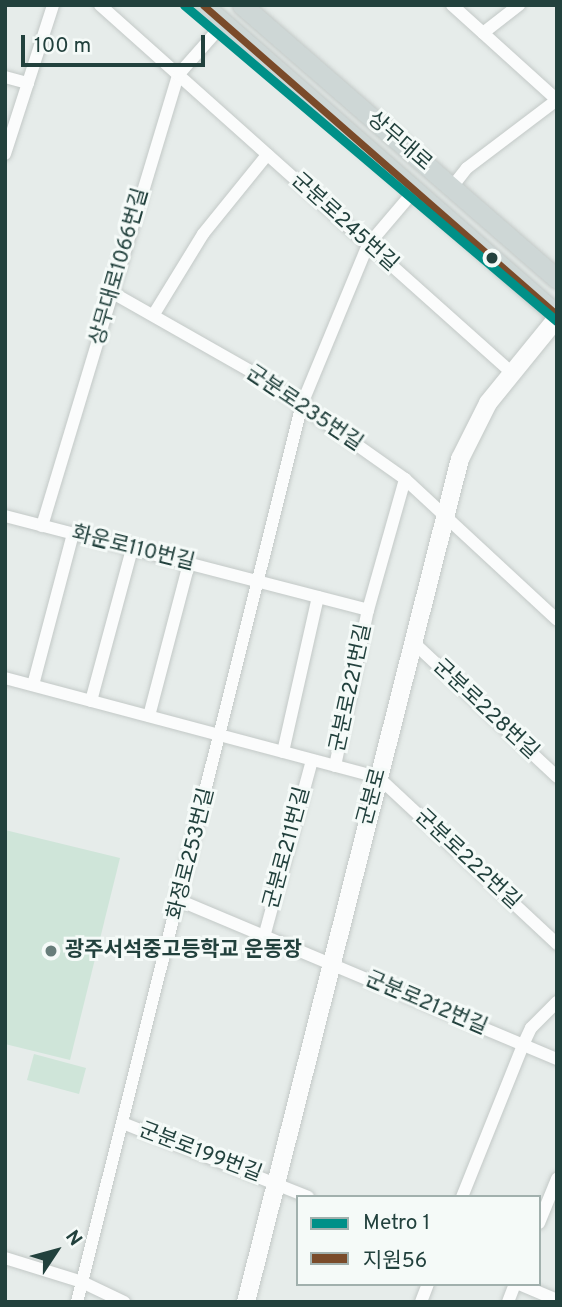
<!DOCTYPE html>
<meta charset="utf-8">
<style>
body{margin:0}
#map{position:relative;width:562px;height:1307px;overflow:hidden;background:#e6ecea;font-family:Overpass,"Noto Sans KR",sans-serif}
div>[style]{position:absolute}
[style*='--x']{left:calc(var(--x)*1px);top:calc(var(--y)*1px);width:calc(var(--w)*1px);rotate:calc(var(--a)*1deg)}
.green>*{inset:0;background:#cfe5d9}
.roads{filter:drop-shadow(0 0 2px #c3c9c7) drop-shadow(0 0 2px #c3c9c7)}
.street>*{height:12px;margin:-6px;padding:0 6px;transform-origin:6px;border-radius:6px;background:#fbfcfc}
.secondary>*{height:18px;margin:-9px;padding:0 9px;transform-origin:9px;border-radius:9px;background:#fbfcfc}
.primary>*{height:19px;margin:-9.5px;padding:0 9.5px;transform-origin:9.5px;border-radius:9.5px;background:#ced7d6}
.bus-1>*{height:7px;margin:-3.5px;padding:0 3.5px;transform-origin:3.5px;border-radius:3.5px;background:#7a4b2a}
.metro-1>*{height:9px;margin:-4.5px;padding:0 4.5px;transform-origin:4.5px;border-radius:4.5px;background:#009088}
.dots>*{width:19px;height:19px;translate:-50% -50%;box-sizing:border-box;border:4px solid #f5faf8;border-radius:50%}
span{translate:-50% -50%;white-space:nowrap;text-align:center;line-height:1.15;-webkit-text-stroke:6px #f5faf8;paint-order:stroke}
.street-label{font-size:21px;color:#22413d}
.poi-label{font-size:21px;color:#22413d;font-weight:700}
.left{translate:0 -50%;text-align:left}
.frame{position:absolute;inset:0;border:7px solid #22413d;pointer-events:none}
.legend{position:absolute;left:296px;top:1195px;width:245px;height:91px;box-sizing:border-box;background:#f5faf8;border:2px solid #a1b0ad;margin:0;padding:9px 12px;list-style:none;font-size:21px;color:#22413d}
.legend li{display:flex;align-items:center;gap:14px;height:35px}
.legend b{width:35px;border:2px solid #a1b0ad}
.north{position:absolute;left:21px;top:1216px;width:70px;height:70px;-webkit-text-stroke:5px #f5faf8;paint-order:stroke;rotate:54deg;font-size:19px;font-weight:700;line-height:28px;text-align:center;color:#22413d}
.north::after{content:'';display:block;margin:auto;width:24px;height:32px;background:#22413d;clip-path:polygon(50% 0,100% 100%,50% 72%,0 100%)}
.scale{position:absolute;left:21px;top:35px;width:184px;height:32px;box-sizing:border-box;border:4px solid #22413d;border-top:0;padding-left:9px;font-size:21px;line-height:24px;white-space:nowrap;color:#22413d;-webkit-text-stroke:5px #f5faf8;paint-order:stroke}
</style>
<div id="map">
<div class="green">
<i style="clip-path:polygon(5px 830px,120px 858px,70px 1060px,5px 1044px)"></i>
<i style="clip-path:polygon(34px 1054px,86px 1068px,79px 1094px,27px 1080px)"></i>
</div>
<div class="roads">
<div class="street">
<i style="--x:100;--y:5;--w:551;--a:41.76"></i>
<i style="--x:452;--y:5;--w:142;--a:42.1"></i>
<i style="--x:483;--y:33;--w:46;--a:-37.9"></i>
<i style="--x:5;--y:77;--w:24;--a:15"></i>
<i style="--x:5;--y:154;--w:157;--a:-72.1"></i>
<i style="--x:452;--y:187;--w:24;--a:-52"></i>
<i style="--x:467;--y:168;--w:113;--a:-37.1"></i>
<i style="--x:113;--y:293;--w:170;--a:29.6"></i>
<i style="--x:261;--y:377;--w:176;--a:35.3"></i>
<i style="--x:405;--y:479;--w:207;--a:42.8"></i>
<i style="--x:154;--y:314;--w:94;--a:-58.5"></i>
<i style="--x:203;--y:234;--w:102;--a:-51"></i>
<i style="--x:5;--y:516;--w:375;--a:14.5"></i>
<i style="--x:42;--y:526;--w:471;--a:-73.2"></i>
<i style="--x:178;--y:75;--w:69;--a:-48.5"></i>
<i style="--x:414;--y:643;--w:196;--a:43.1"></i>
<i style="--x:5;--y:678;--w:386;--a:14.9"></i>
<i style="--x:378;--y:777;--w:245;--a:43"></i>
<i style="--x:33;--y:685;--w:156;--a:-75.2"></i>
<i style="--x:91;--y:701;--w:157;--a:-74.9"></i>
<i style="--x:149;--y:716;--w:157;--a:-75.3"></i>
<i style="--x:283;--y:752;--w:159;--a:-77.3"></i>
<i style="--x:335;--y:766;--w:159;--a:-78.1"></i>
<i style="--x:368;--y:610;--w:136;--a:-74.2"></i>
<i style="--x:181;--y:901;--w:408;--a:22.8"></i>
<i style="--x:264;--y:937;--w:183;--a:-74.8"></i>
<i style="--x:125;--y:1124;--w:197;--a:21.7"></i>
<i style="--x:462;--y:1197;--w:164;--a:-68.1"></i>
<i style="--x:523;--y:1045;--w:19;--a:-65"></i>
<i style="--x:531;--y:1028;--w:37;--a:-45"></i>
<i style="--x:539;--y:1223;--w:48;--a:-67.8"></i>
<i style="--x:5;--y:1258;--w:81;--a:17.3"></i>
<i style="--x:82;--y:1282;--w:47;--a:25.5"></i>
<i style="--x:519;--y:1284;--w:41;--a:22.8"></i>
<i style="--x:77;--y:1302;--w:926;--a:-75.93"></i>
<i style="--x:302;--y:404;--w:172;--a:-67.5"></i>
<i style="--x:368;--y:245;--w:71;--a:-49.6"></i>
<i style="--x:421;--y:1302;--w:19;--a:-69"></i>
<i style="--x:508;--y:1302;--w:19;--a:-69"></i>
</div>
<div class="secondary">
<i style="--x:246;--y:1302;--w:870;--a:-75.76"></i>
<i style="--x:460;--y:459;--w:63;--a:-63.4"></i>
<i style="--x:488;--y:403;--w:109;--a:-50.9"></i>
</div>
<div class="primary">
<i style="--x:203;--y:5;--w:471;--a:41.2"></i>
<i style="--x:242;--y:5;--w:417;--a:41"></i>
</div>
</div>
<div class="bus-1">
<i style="--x:203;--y:5;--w:471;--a:41.2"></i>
</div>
<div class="metro-1">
<i style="--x:184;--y:5;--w:489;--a:40.3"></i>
</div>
<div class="dots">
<i style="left:492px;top:258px;background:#22413d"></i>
<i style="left:51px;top:951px;background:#677d7a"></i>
</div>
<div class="street-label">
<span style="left:399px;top:142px;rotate:41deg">상무대로</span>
<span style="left:344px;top:223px;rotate:42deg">군분로245번길</span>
<span style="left:120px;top:267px;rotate:-74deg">상무대로1066번길</span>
<span style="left:304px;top:409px;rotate:34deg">군분로235번길</span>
<span style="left:133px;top:549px;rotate:14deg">화운로110번길</span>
<span style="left:352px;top:688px;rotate:-78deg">군분로221번길</span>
<span style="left:485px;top:710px;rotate:43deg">군분로228번길</span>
<span style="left:373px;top:797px;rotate:-75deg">군분로</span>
<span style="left:288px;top:848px;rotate:-75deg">군분로211번길</span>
<span style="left:192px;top:854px;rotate:-76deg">화정로253번길</span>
<span style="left:467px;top:860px;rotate:43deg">군분로222번길</span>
<span style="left:426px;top:1004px;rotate:23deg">군분로212번길</span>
<span style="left:200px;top:1153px;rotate:21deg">군분로199번길</span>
</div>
<div class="poi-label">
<span class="left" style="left:65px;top:951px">광주서석중고등학교 운동장</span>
</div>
<div class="frame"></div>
<ul class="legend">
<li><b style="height:9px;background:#009088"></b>Metro 1</li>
<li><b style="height:9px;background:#7a4b2a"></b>지원56</li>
</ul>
<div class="north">N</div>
<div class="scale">100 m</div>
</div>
